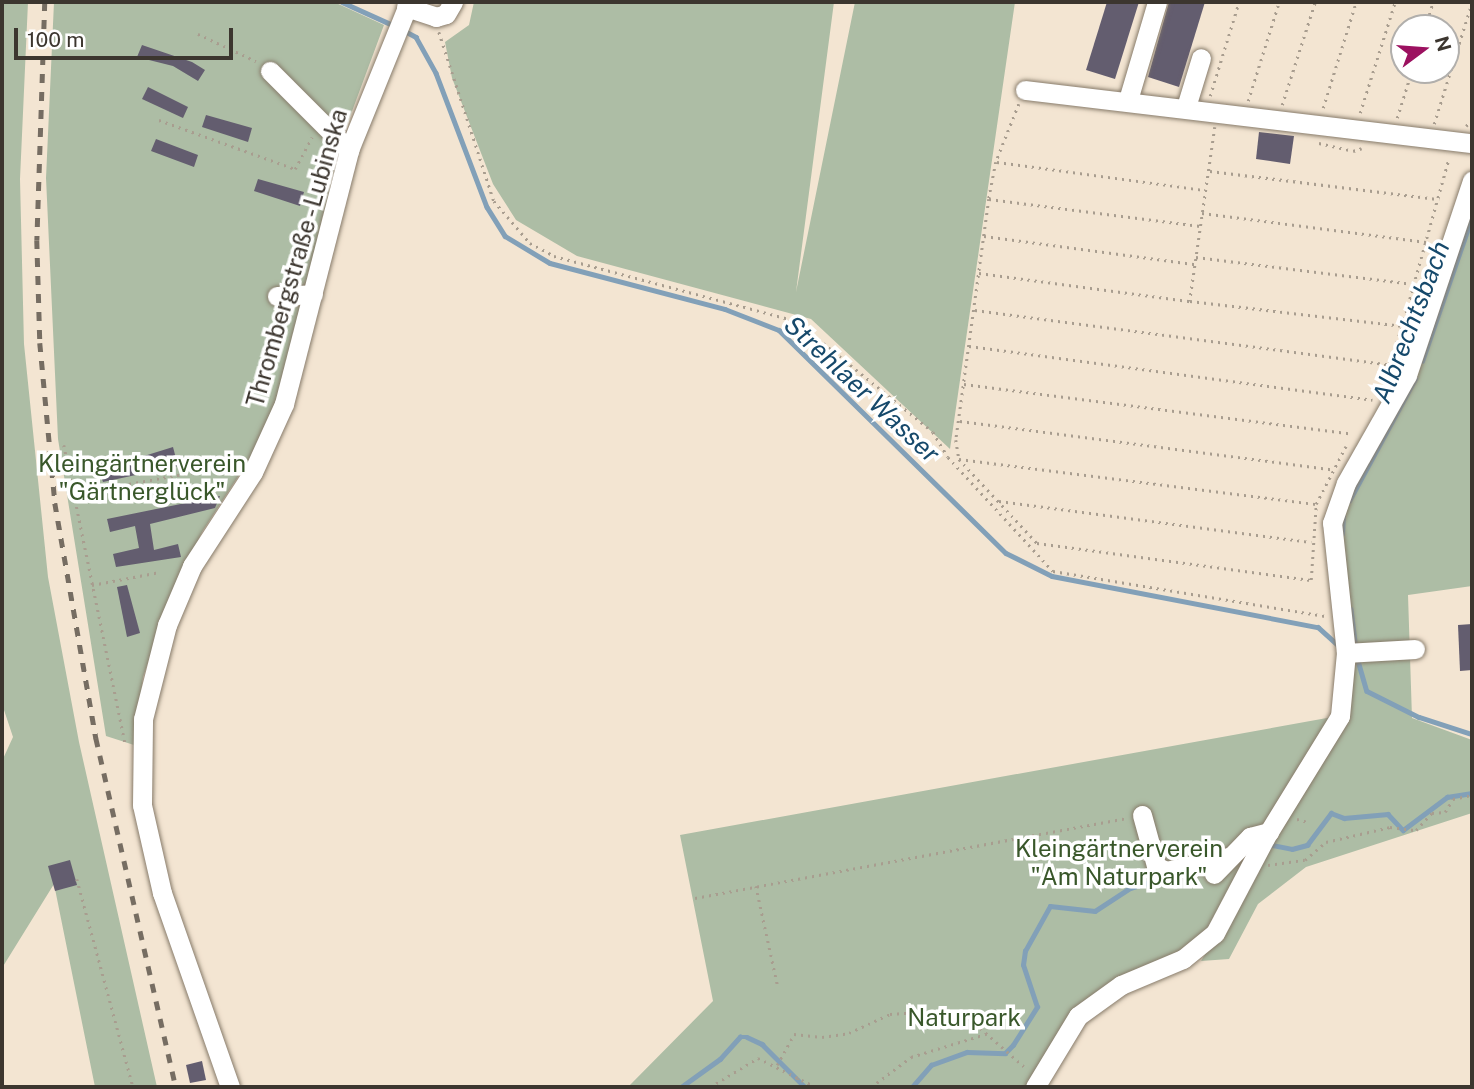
<!DOCTYPE html>
<meta charset="utf-8">
<style>
body{margin:0}
#map{position:relative;width:1474px;height:1089px;overflow:hidden;background:#f3e5d2;font-family:"Public Sans",sans-serif}
div>[style]{position:absolute}
[style*='--x']{left:calc(var(--x)*1px);top:calc(var(--y)*1px);width:calc(var(--w)*1px);rotate:calc(var(--a)*1deg)}
.green>*{inset:0;background:#adbda5}
.stream>*{height:4.5px;margin:-2.25px;padding:0 2.25px;transform-origin:2.25px;border-radius:2.25px;background:#82a0b8}
.building>*{inset:0;background:#635d6f}
.path>*{height:2.5px;margin-top:-1.25px;transform-origin:0;background:repeating-linear-gradient(90deg,#a89d8f 0 2px,transparent 0 7px)}
.roads{filter:drop-shadow(0 0 2px #877b6a) drop-shadow(0 0 2px #877b6a)}
.minor>*{height:19px;margin:-9.5px;padding:0 9.5px;transform-origin:9.5px;border-radius:9.5px;background:#fff}
.rail>*{height:4.5px;margin-top:-2.25px;transform-origin:0;background:repeating-linear-gradient(90deg,#766d62 0 9px,transparent 0 18px)}
span{translate:-50% -50%;white-space:nowrap;text-align:center;line-height:1.15;-webkit-text-stroke:7px #fff;paint-order:stroke}
.street-label{font-size:24px;color:#3c362f}
.park-label{font-size:24px;color:#39572a}
.water-label{font-size:26px;color:#16496b;font-style:italic}
.frame{position:absolute;inset:0;border:4px solid #3c362f;pointer-events:none}
.north{position:absolute;left:1390px;top:14px;width:70px;height:70px;box-sizing:border-box;background:#fff;border:2px solid #b1afac;border-radius:50%;rotate:74deg;font-size:19px;font-weight:700;line-height:28px;text-align:center;color:#3c362f}
.north::after{content:'';display:block;margin:auto;width:24px;height:32px;background:#9c1160;clip-path:polygon(50% 0,100% 100%,50% 72%,0 100%)}
.scale{position:absolute;left:14px;top:28px;width:219px;height:32px;box-sizing:border-box;border:4px solid #3c362f;border-top:0;padding-left:9px;font-size:21px;line-height:24px;white-space:nowrap;color:#3c362f;-webkit-text-stroke:5px #fff;paint-order:stroke}
</style>
<div id="map">
<div class="green">
<i style="clip-path:polygon(2px 2px,28px 2px,20px 179px,24px 344px,48px 577px,79px 742px,157px 1087px,95px 1087px,54px 884px,2px 968px,2px 761px,13px 737px,2px 704px)"></i>
<i style="clip-path:polygon(54px 2px,334px 2px,384px 25px,341px 141px,273px 423px,202px 532px,168px 605px,143px 677px,134px 745px,106px 736px,58px 439px,46px 178px)"></i>
<i style="clip-path:polygon(474px 2px,834px 2px,796px 292px,855px 2px,1015px 2px,950px 449px,811px 319px,577px 256px,516px 220px,493px 184px,452px 78px,445px 42px,469px 25px)"></i>
<i style="clip-path:polygon(1472px 205px,1472px 586px,1408px 595px,1412px 718px,1472px 740px,1472px 813px,1306px 867px,1258px 904px,1229px 959px,1201px 961px,1344px 717px,1336px 522px)"></i>
<i style="clip-path:polygon(1338px 716px,1214px 930px,1181px 954px,1116px 979px,1031px 1087px,628px 1087px,713px 1001px,680px 835px)"></i>
</div>
<div class="stream">
<i style="--x:342;--y:2;--w:58;--a:24.4"></i>
<i style="--x:403;--y:30;--w:15;--a:28"></i>
<i style="--x:416;--y:37;--w:41;--a:60.9"></i>
<i style="--x:436;--y:73;--w:143;--a:69.2"></i>
<i style="--x:487;--y:207;--w:34;--a:58"></i>
<i style="--x:505;--y:236;--w:52;--a:31"></i>
<i style="--x:550;--y:263;--w:181;--a:14.7"></i>
<i style="--x:725;--y:309;--w:58;--a:21.3"></i>
<i style="--x:779;--y:330;--w:318;--a:44.5"></i>
<i style="--x:1006;--y:553;--w:51;--a:26.6"></i>
<i style="--x:1052;--y:576;--w:271;--a:10.9"></i>
<i style="--x:1318;--y:627;--w:27;--a:42"></i>
<i style="--x:1422;--y:361;--w:152;--a:-70.9"></i>
<i style="--x:1349;--y:501;--w:139;--a:-61.6"></i>
<i style="--x:1342;--y:534;--w:19;--a:-87"></i>
<i style="--x:1351;--y:609;--w:39;--a:83"></i>
<i style="--x:1357;--y:657;--w:35;--a:74"></i>
<i style="--x:1367;--y:691;--w:58;--a:26.6"></i>
<i style="--x:1419;--y:717;--w:56;--a:17.8"></i>
<i style="--x:1267;--y:844;--w:25;--a:11"></i>
<i style="--x:1292;--y:849;--w:16;--a:-15"></i>
<i style="--x:1307;--y:845;--w:40;--a:-53"></i>
<i style="--x:1331;--y:813;--w:14;--a:21"></i>
<i style="--x:1344;--y:818;--w:44;--a:-5.2"></i>
<i style="--x:1388;--y:814;--w:22;--a:47"></i>
<i style="--x:1403;--y:830;--w:55;--a:-36.9"></i>
<i style="--x:1447;--y:797;--w:25;--a:-9"></i>
<i style="--x:681;--y:1087;--w:48;--a:-35.7"></i>
<i style="--x:720;--y:1059;--w:30;--a:-48"></i>
<i style="--x:740;--y:1037;--w:7;--a:0"></i>
<i style="--x:747;--y:1037;--w:17;--a:25"></i>
<i style="--x:762;--y:1044;--w:61;--a:45"></i>
<i style="--x:912;--y:1087;--w:29;--a:-49"></i>
<i style="--x:931;--y:1065;--w:38;--a:-20"></i>
<i style="--x:967;--y:1052;--w:38;--a:2"></i>
<i style="--x:1005;--y:1053;--w:11;--a:-45"></i>
<i style="--x:1013;--y:1045;--w:45;--a:-57.7"></i>
<i style="--x:1037;--y:1007;--w:44;--a:-108.4"></i>
<i style="--x:1023;--y:965;--w:14;--a:-82"></i>
<i style="--x:1025;--y:951;--w:51;--a:-60.9"></i>
<i style="--x:1050;--y:906;--w:45;--a:6.3"></i>
<i style="--x:1095;--y:911;--w:42;--a:-33.3"></i>
<i style="--x:1130;--y:888;--w:35;--a:-16"></i>
</div>
<div class="building">
<i style="clip-path:polygon(1107px 2px,1139px 2px,1115px 79px,1086px 70px)"></i>
<i style="clip-path:polygon(1169px 2px,1205px 2px,1179px 87px,1148px 77px)"></i>
<i style="clip-path:polygon(142px 45px,192px 62px,205px 70px,198px 81px,173px 66px,137px 57px)"></i>
<i style="clip-path:polygon(148px 87px,188px 107px,183px 118px,142px 99px)"></i>
<i style="clip-path:polygon(206px 115px,252px 128px,248px 142px,202px 127px)"></i>
<i style="clip-path:polygon(1259px 132px,1294px 136px,1290px 164px,1256px 159px)"></i>
<i style="clip-path:polygon(156px 139px,198px 155px,194px 167px,151px 151px)"></i>
<i style="clip-path:polygon(258px 179px,304px 192px,300px 206px,254px 191px)"></i>
<i style="clip-path:polygon(173px 447px,178px 466px,103px 482px,99px 470px)"></i>
<i style="clip-path:polygon(220px 496px,215px 508px,150px 524px,154px 550px,178px 544px,181px 557px,116px 567px,113px 554px,139px 548px,135px 526px,110px 532px,107px 519px)"></i>
<i style="clip-path:polygon(127px 585px,140px 633px,127px 637px,117px 587px)"></i>
<i style="clip-path:polygon(1472px 624px,1472px 670px,1460px 671px,1458px 625px)"></i>
<i style="clip-path:polygon(70px 860px,77px 885px,55px 891px,48px 866px)"></i>
<i style="clip-path:polygon(202px 1061px,206px 1080px,190px 1083px,186px 1065px)"></i>
</div>
<div class="path">
<i style="--x:1425;--y:28;--w:27;--a:-73"></i>
<i style="--x:439;--y:32;--w:178;--a:72"></i>
<i style="--x:494;--y:201;--w:55;--a:49.4"></i>
<i style="--x:530;--y:243;--w:27;--a:28"></i>
<i style="--x:554;--y:256;--w:251;--a:15"></i>
<i style="--x:796;--y:321;--w:176;--a:39"></i>
<i style="--x:933;--y:432;--w:29;--a:59"></i>
<i style="--x:948;--y:457;--w:155;--a:47.4"></i>
<i style="--x:1053;--y:571;--w:276;--a:9.4"></i>
<i style="--x:198;--y:34;--w:64;--a:25"></i>
<i style="--x:1210;--y:96;--w:98;--a:-72.9"></i>
<i style="--x:1248;--y:101;--w:104;--a:-72.6"></i>
<i style="--x:1019;--y:104;--w:62;--a:111.6"></i>
<i style="--x:996;--y:162;--w:38;--a:101"></i>
<i style="--x:989;--y:199;--w:243;--a:97.8"></i>
<i style="--x:956;--y:440;--w:19;--a:81"></i>
<i style="--x:959;--y:459;--w:115;--a:47.1"></i>
<i style="--x:1037;--y:543;--w:276;--a:7.7"></i>
<i style="--x:1311;--y:580;--w:76;--a:-86.2"></i>
<i style="--x:1316;--y:504;--w:65;--a:-62.7"></i>
<i style="--x:1282;--y:105;--w:108;--a:-72.2"></i>
<i style="--x:1323;--y:108;--w:111;--a:-72.7"></i>
<i style="--x:1360;--y:113;--w:116;--a:-72.5"></i>
<i style="--x:1397;--y:118;--w:50;--a:-72.6"></i>
<i style="--x:159;--y:120;--w:145;--a:19.8"></i>
<i style="--x:295;--y:169;--w:36;--a:-62"></i>
<i style="--x:1434;--y:124;--w:128;--a:-72.7"></i>
<i style="--x:1466;--y:126;--w:8;--a:-45"></i>
<i style="--x:1215;--y:127;--w:176;--a:98.2"></i>
<i style="--x:1190;--y:301;--w:213;--a:6.7"></i>
<i style="--x:1402;--y:326;--w:174;--a:-74.4"></i>
<i style="--x:1319;--y:143;--w:35;--a:13"></i>
<i style="--x:1353;--y:151;--w:9;--a:-18"></i>
<i style="--x:997;--y:162;--w:210;--a:7.7"></i>
<i style="--x:1210;--y:171;--w:231;--a:7"></i>
<i style="--x:989;--y:199;--w:213;--a:7.3"></i>
<i style="--x:1202;--y:213;--w:226;--a:7.4"></i>
<i style="--x:984;--y:236;--w:213;--a:7.6"></i>
<i style="--x:1196;--y:257;--w:219;--a:7.1"></i>
<i style="--x:979;--y:273;--w:213;--a:7.6"></i>
<i style="--x:975;--y:310;--w:419;--a:7.5"></i>
<i style="--x:969;--y:346;--w:407;--a:7.6"></i>
<i style="--x:1385;--y:376;--w:53;--a:-71.2"></i>
<i style="--x:964;--y:384;--w:392;--a:7.3"></i>
<i style="--x:960;--y:421;--w:374;--a:7.4"></i>
<i style="--x:64;--y:445;--w:304;--a:78.4"></i>
<i style="--x:959;--y:459;--w:360;--a:7.2"></i>
<i style="--x:74;--y:494;--w:166;--a:-10.4"></i>
<i style="--x:999;--y:501;--w:315;--a:7.5"></i>
<i style="--x:92;--y:585;--w:69;--a:-10.8"></i>
<i style="--x:1297;--y:819;--w:11;--a:15"></i>
<i style="--x:1268;--y:865;--w:37;--a:-8"></i>
<i style="--x:1305;--y:860;--w:28;--a:-41"></i>
<i style="--x:1326;--y:842;--w:66;--a:-13.2"></i>
<i style="--x:1390;--y:827;--w:26;--a:7"></i>
<i style="--x:1416;--y:830;--w:23;--a:-47"></i>
<i style="--x:1432;--y:813;--w:13;--a:-4"></i>
<i style="--x:1445;--y:812;--w:15;--a:-58"></i>
<i style="--x:1453;--y:799;--w:19;--a:-12"></i>
<i style="--x:77;--y:879;--w:215;--a:74.9"></i>
<i style="--x:756;--y:886;--w:103;--a:77.7"></i>
<i style="--x:695;--y:898;--w:438;--a:-10.5"></i>
<i style="--x:777;--y:1065;--w:35;--a:-61"></i>
<i style="--x:794;--y:1034;--w:28;--a:6"></i>
<i style="--x:822;--y:1037;--w:27;--a:-8"></i>
<i style="--x:849;--y:1033;--w:45;--a:-24.9"></i>
<i style="--x:890;--y:1014;--w:44;--a:-3.9"></i>
<i style="--x:934;--y:1011;--w:37;--a:13"></i>
<i style="--x:970;--y:1019;--w:76;--a:41.3"></i>
<i style="--x:710;--y:1087;--w:56;--a:-31.1"></i>
<i style="--x:758;--y:1058;--w:65;--a:26.6"></i>
<i style="--x:816;--y:1087;--w:48;--a:0"></i>
<i style="--x:797;--y:1087;--w:9;--a:-84"></i>
<i style="--x:871;--y:1087;--w:50;--a:-36.9"></i>
<i style="--x:911;--y:1057;--w:82;--a:-17.1"></i>
</div>
<div class="roads">
<div class="minor">
<i style="--x:406;--y:7;--w:32;--a:18"></i>
<i style="--x:436;--y:17;--w:10;--a:-17"></i>
<i style="--x:446;--y:14;--w:14;--a:-60"></i>
<i style="--x:270;--y:71;--w:112;--a:45"></i>
<i style="--x:1025;--y:90;--w:450;--a:6.8"></i>
<i style="--x:1128;--y:100;--w:102;--a:-73.5"></i>
<i style="--x:1186;--y:107;--w:51;--a:-73"></i>
<i style="--x:277;--y:296;--w:36;--a:-3"></i>
<i style="--x:1346;--y:653;--w:69;--a:-3.3"></i>
<i style="--x:1142;--y:815;--w:53;--a:74.6"></i>
<i style="--x:1156;--y:866;--w:11;--a:27"></i>
<i style="--x:1166;--y:871;--w:64;--a:-12.7"></i>
<i style="--x:1214;--y:874;--w:52;--a:-45.8"></i>
<i style="--x:1250;--y:837;--w:20;--a:-15"></i>
<i style="--x:230;--y:1087;--w:206;--a:-109.3"></i>
<i style="--x:162;--y:893;--w:90;--a:-102.8"></i>
<i style="--x:142;--y:805;--w:86;--a:-89.3"></i>
<i style="--x:143;--y:719;--w:97;--a:-75.7"></i>
<i style="--x:167;--y:625;--w:64;--a:-67"></i>
<i style="--x:192;--y:566;--w:112;--a:-57"></i>
<i style="--x:253;--y:472;--w:75;--a:-65.5"></i>
<i style="--x:284;--y:404;--w:262;--a:-75.6"></i>
<i style="--x:349;--y:150;--w:160;--a:-67.9"></i>
<i style="--x:1035;--y:1087;--w:83;--a:-58.8"></i>
<i style="--x:1078;--y:1016;--w:53;--a:-35.8"></i>
<i style="--x:1121;--y:985;--w:67;--a:-22.8"></i>
<i style="--x:1183;--y:959;--w:41;--a:-39.1"></i>
<i style="--x:1215;--y:933;--w:107;--a:-62.2"></i>
<i style="--x:1265;--y:838;--w:143;--a:-58.4"></i>
<i style="--x:1340;--y:716;--w:63;--a:-84.6"></i>
<i style="--x:1346;--y:653;--w:131;--a:-96.1"></i>
<i style="--x:1332;--y:523;--w:42;--a:-70.7"></i>
<i style="--x:1346;--y:483;--w:124;--a:-60.5"></i>
<i style="--x:1407;--y:375;--w:205;--a:-71.5"></i>
</div>
</div>
<div class="rail">
<i style="--x:45;--y:2;--w:238;--a:91.9"></i>
<i style="--x:37;--y:240;--w:103;--a:88.3"></i>
<i style="--x:40;--y:343;--w:161;--a:84.6"></i>
<i style="--x:55;--y:503;--w:239;--a:80.1"></i>
<i style="--x:96;--y:738;--w:358;--a:77.1"></i>
</div>
<div class="street-label">
<span style="left:297px;top:258px;rotate:-74deg">Thrombergstraße - Lubinska</span>
</div>
<div class="park-label">
<span style="left:142px;top:478px">Kleingärtnerverein<br>"Gärtnerglück"</span>
<span style="left:1119px;top:863px">Kleingärtnerverein<br>"Am Naturpark"</span>
<span style="left:964px;top:1018px">Naturpark</span>
</div>
<div class="water-label">
<span style="left:1411px;top:322px;rotate:-69deg">Albrechtsbach</span>
<span style="left:862px;top:389px;rotate:43deg">Strehlaer Wasser</span>
</div>
<div class="frame"></div>
<div class="north">N</div>
<div class="scale">100 m</div>
</div>
